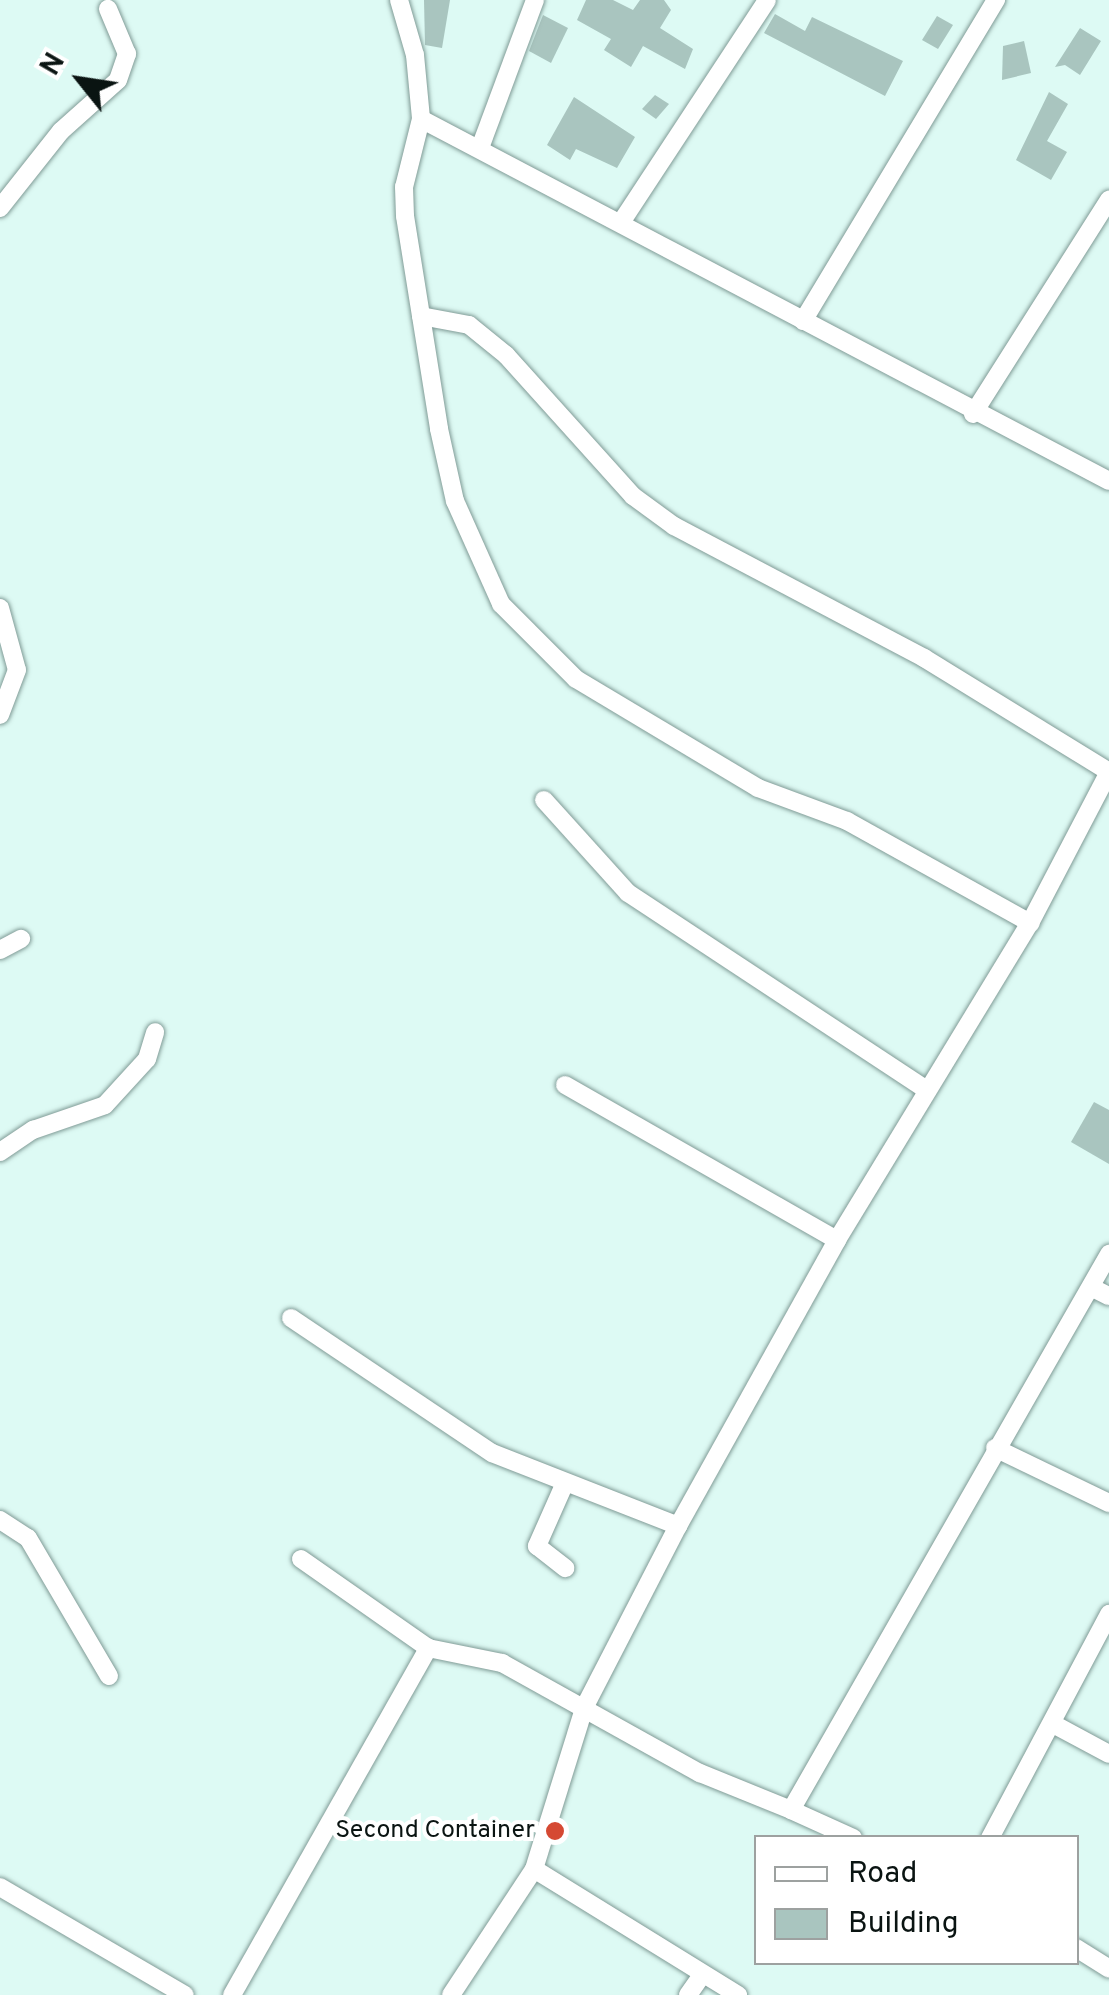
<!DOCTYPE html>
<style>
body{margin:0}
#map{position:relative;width:1109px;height:1995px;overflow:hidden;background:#ddfaf4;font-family:Overpass,sans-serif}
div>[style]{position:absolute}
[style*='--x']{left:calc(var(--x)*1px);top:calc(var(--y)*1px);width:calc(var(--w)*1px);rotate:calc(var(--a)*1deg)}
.building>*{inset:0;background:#a9c5bf}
.roads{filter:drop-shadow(0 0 2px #809b96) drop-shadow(0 0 2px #809b96)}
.minor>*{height:18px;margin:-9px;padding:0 9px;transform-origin:9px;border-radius:9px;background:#fff}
.dots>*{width:28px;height:28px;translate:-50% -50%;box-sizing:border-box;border:5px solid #fff;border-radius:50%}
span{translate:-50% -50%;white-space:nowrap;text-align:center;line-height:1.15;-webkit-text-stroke:8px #fff;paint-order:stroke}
.poi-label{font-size:25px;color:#0a1412}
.right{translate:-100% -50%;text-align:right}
.legend{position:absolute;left:754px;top:1835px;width:325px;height:130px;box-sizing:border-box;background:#fff;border:2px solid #9da1a0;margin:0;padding:12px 18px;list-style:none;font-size:30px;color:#0a1412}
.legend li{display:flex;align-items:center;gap:20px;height:50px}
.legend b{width:50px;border:2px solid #9da1a0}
.north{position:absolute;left:30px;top:30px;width:100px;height:100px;-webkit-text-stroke:8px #fff;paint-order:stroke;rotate:300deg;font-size:28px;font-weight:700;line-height:40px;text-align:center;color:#0a1412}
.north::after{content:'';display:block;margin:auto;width:35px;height:45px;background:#0a1412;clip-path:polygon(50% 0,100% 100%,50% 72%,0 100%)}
</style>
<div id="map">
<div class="building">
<i style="clip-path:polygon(424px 0,450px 0,442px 48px,425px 45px)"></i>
<i style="clip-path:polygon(586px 0,613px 0,633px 10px,640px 0,664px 0,671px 10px,660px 28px,693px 49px,685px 69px,643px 46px,631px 67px,604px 50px,611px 39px,577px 20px)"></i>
<i style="clip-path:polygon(775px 14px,805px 31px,812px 17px,903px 61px,885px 96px,764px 33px)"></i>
<i style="clip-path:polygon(543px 15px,568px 28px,551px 63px,529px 51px)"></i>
<i style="clip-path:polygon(937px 16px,953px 25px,938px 49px,922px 40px)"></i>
<i style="clip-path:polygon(1080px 28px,1101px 41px,1080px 75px,1065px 65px,1055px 67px)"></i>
<i style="clip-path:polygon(1024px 41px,1031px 73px,1002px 80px,1003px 46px)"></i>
<i style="clip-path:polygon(1049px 92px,1068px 104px,1047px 141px,1067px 152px,1051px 180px,1016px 160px)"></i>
<i style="clip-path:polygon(655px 95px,669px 104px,656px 119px,642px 109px)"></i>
<i style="clip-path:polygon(574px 97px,635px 137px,617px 168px,576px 149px,570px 160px,547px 145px)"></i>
<i style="clip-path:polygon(1094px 1102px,1109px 1110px,1109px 1164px,1071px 1142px)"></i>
</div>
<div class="roads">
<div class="minor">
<i style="--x:399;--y:0;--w:57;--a:73.8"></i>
<i style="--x:415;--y:55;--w:64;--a:84.6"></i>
<i style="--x:421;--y:119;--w:70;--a:104"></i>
<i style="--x:404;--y:187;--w:29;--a:88"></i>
<i style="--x:405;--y:216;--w:216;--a:80.9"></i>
<i style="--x:439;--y:429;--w:74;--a:77.5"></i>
<i style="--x:455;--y:501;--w:113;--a:65.9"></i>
<i style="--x:501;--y:604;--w:106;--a:45"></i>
<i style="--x:576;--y:679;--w:212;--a:30.9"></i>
<i style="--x:758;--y:788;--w:95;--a:20.3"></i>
<i style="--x:847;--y:821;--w:210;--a:29.1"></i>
<i style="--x:421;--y:119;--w:777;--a:27.75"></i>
<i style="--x:480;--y:148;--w:158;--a:-69.6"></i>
<i style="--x:0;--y:208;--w:98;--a:-51.6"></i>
<i style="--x:61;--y:131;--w:76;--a:-41.8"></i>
<i style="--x:118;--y:80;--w:28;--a:-71"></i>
<i style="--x:127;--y:54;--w:49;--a:-112.9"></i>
<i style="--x:622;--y:221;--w:264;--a:-56.7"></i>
<i style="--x:421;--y:316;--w:49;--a:10.6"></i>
<i style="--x:469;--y:325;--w:48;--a:39"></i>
<i style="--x:506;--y:355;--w:190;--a:48"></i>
<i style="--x:633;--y:496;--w:51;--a:36.2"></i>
<i style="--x:674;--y:526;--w:283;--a:27.8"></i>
<i style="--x:924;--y:658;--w:217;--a:31.6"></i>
<i style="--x:803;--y:321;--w:375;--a:-59"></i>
<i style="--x:973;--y:414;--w:254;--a:-57.6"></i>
<i style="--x:0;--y:608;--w:64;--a:74.7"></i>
<i style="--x:17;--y:670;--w:48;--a:110.7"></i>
<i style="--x:544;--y:800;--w:125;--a:47.9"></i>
<i style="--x:628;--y:893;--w:358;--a:33.4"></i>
<i style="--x:0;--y:950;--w:24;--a:-28"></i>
<i style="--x:565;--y:1085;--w:313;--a:29.7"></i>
<i style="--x:0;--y:1152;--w:40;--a:-34"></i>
<i style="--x:33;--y:1130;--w:76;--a:-19.1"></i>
<i style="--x:105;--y:1105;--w:62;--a:-47.6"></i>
<i style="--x:147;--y:1059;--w:28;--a:-73"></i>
<i style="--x:1091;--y:1287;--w:20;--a:27"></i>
<i style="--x:291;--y:1318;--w:242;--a:33.9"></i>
<i style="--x:492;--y:1453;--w:200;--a:21.4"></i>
<i style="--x:995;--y:1448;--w:127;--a:25.8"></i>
<i style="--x:564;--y:1485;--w:67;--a:113.9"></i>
<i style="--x:537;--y:1546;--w:36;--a:38"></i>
<i style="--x:0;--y:1520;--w:33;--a:33"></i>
<i style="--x:28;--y:1538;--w:160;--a:59.6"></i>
<i style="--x:301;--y:1559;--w:155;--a:35"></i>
<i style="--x:428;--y:1648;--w:76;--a:11.5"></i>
<i style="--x:502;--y:1663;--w:227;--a:29.1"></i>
<i style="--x:700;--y:1773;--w:98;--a:22.1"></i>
<i style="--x:791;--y:1810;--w:641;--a:-60.23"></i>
<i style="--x:1055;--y:1725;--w:61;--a:28.2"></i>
<i style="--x:791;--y:1810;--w:68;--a:24.3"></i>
<i style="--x:990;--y:1838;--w:254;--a:-62"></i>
<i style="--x:534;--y:1869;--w:240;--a:31.7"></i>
<i style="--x:0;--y:1887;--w:214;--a:30.3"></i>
<i style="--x:1076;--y:1948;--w:39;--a:32"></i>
<i style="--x:232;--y:1995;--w:399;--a:-60.5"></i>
<i style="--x:451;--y:1995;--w:151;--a:-56.6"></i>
<i style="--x:534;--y:1869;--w:169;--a:-72.7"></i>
<i style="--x:584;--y:1708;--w:205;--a:-62.7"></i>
<i style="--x:678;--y:1526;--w:327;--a:-60.9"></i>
<i style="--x:837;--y:1240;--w:371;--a:-58.7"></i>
<i style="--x:1030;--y:923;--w:170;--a:-62.4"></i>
<i style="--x:688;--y:1995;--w:24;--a:-55"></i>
</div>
</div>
<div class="dots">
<i style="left:555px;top:1831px;background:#d54933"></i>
</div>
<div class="poi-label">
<span class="right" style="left:535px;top:1831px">Second Container</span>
</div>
<ul class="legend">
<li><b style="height:12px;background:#fff"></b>Road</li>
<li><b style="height:28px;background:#a9c5bf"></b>Building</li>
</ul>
<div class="north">N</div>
</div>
